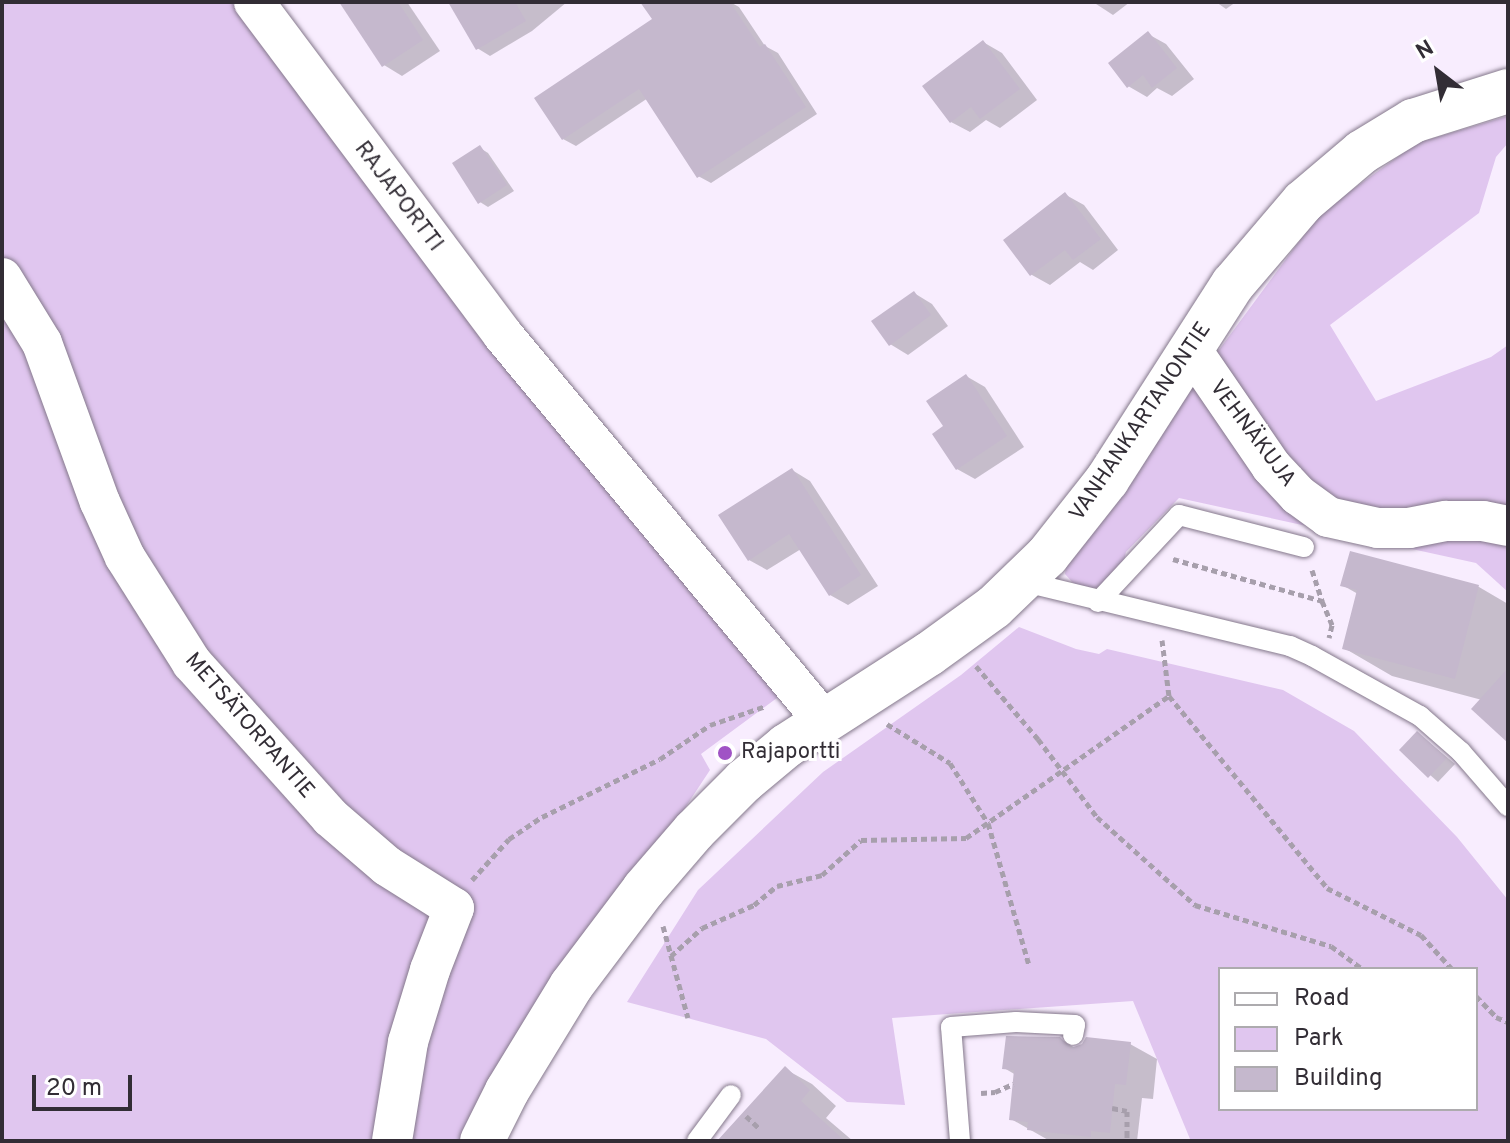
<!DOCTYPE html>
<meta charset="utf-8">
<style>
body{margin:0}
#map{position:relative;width:1510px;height:1143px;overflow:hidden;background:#f8edfe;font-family:Overpass,sans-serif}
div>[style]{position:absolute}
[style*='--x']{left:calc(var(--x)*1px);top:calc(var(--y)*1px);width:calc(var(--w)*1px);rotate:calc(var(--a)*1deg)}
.green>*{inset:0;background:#e0c6ef}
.shadow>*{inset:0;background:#0003}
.building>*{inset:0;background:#c5b8cd}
.path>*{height:5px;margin-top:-2.5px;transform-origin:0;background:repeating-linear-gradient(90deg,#a79fac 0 6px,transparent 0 10px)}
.roads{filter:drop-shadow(0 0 2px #84788b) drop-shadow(0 0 2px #84788b)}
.service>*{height:20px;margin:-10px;padding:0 10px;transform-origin:10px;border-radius:10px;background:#fff}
.minor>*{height:40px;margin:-20px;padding:0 20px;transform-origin:20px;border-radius:20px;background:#fff}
.tertiary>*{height:44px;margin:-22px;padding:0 22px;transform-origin:22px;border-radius:22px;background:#fff}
.dots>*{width:22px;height:22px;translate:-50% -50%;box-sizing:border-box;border:4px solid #fff;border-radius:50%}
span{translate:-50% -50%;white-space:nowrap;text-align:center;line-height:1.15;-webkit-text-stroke:6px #fff;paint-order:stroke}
.street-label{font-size:22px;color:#322d35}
.poi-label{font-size:22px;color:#322d35}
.left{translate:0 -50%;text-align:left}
.frame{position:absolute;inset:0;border:4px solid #322d35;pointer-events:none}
.legend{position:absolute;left:1218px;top:967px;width:260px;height:144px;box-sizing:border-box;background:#fff;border:2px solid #adabae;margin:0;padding:10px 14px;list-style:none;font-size:24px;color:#322d35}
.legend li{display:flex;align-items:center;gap:16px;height:40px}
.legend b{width:40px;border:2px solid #adabae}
.north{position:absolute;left:1398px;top:32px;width:80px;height:80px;-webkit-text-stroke:6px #fff;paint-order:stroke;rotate:329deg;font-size:22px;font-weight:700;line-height:32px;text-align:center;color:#322d35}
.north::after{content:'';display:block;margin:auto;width:28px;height:36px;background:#322d35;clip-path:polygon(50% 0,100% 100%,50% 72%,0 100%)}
.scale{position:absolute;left:32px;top:1075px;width:100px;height:36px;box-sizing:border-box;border:4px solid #322d35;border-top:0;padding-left:10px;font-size:24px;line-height:28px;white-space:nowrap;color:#322d35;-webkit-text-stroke:6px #fff;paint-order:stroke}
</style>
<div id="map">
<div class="green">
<i style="clip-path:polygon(2px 2px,239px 2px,781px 695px,701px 754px,710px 770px,465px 1141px,2px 1141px)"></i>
<i style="clip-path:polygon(1508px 116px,1508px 143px,1496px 157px,1479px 213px,1330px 325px,1376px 401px,1491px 357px,1508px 345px,1508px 592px,1476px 563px,1179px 498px,1126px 552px,1124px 561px,1102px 586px,1088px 590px,1074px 584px,1065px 574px,1067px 556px,1320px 213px,1417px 143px)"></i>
<i style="clip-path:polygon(evenodd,1019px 627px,1076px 649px,1099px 654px,1107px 649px,1283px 690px,1354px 731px,1457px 837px,1508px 900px,1508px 1141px,1190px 1139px,1133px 1001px,892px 1018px,905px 1105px,847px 1102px,766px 1039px,627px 1002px,698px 890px,823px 772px,961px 675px,1019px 627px,1220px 969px,1476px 969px,1476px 1109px,1220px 1109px,1220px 969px)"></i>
</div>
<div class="shadow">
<i style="clip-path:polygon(341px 2px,407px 2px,440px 51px,402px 76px,384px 65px)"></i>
<i style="clip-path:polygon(457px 2px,567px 2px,532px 31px,490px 56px,477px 48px)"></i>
<i style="clip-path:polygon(643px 2px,730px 2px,739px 7px,765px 46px,778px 53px,817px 114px,711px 183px,698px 176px,648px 98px,576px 146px,563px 139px,655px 20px)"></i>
<i style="clip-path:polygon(1093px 2px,1130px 2px,1113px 15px)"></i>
<i style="clip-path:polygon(1216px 2px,1236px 2px,1226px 9px)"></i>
<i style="clip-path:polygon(1148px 34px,1166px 44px,1194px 79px,1172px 96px,1157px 88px,1147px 97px,1128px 86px)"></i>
<i style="clip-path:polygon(983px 42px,1002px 53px,1037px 100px,1000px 128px,986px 120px,970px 132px,951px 122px)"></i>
<i style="clip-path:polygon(480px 148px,488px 153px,514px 191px,488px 207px,480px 202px)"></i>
<i style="clip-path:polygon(1066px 195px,1084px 205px,1118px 250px,1093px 270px,1080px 262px,1050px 285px,1032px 275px,1006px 241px)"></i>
<i style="clip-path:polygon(914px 293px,932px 304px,948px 326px,908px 355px,890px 344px)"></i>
<i style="clip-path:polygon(966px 376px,985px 387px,1024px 447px,975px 479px,957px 469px,946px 426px)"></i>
<i style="clip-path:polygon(792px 470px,810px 481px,878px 586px,848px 605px,830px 595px,801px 549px,767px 570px,749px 560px)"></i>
<i style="clip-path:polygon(1351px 554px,1479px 587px,1508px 604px,1508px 740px,1482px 700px,1392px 676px,1344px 648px,1358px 594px,1342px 585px)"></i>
<i style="clip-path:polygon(1418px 733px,1455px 764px,1438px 782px,1402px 750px)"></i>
<i style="clip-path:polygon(1060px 1039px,1075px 1048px,1130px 1044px,1157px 1059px,1153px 1099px,1142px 1098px,1137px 1141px,1050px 1141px,1011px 1119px,1016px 1075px,1004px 1068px)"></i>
<i style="clip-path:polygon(785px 1069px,812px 1084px,836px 1106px,826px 1118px,853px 1141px,719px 1141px)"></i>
</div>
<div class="building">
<i style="clip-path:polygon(339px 2px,398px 2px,423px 40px,382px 67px)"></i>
<i style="clip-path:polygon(448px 2px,515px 2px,526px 21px,476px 50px)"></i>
<i style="clip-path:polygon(640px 2px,730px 2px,760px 47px,765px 44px,806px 107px,697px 178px,639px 89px,562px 140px,534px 98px,652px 19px)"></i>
<i style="clip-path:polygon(1148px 31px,1177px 68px,1152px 88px,1143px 75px,1127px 88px,1108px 63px)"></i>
<i style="clip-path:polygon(983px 40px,1020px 89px,980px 119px,971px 107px,950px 123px,922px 86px)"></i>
<i style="clip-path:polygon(480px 145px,507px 185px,478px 204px,452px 163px)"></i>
<i style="clip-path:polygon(1065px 192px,1101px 239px,1073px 260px,1065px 250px,1030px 276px,1003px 240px)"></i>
<i style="clip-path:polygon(914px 291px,931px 315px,889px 346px,871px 321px)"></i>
<i style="clip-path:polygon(966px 374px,1007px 436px,956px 470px,932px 434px,943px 426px,926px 401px)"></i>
<i style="clip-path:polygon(792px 468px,861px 575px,829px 596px,789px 534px,748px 561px,718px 515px)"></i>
<i style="clip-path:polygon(1350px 551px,1479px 585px,1455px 679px,1342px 649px,1357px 590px,1340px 586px)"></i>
<i style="clip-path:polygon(1508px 668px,1508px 743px,1471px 709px)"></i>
<i style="clip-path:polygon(1417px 731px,1447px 758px,1428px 778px,1399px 750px)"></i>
<i style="clip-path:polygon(1006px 1036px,1060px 1037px,1071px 1048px,1082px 1044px,1086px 1037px,1131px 1042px,1126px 1085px,1115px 1084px,1110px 1133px,1091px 1131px,1091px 1137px,1027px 1130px,1028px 1122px,1009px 1120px,1014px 1070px,1002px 1069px)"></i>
<i style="clip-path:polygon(785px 1066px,810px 1090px,801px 1101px,845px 1141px,717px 1141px)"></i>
</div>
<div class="path">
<i style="--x:1173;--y:559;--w:155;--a:15.7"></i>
<i style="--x:1322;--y:601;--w:26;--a:67"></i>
<i style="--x:1332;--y:625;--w:13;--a:103"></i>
<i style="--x:1312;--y:570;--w:33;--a:72"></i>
<i style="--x:1162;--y:640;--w:56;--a:82.9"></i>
<i style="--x:1169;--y:696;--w:249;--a:50.5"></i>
<i style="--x:1327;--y:888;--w:105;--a:26.6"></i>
<i style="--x:1421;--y:935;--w:46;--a:47.6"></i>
<i style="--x:976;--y:666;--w:96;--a:49.7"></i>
<i style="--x:1038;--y:739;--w:98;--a:52.9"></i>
<i style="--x:1097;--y:817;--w:132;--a:41.9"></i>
<i style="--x:1195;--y:905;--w:142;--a:16.8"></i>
<i style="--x:1331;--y:946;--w:39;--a:36"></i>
<i style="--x:887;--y:724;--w:74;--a:31.8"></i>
<i style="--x:950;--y:763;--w:71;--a:57.7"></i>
<i style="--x:988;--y:823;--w:148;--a:73.9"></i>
<i style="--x:472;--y:880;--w:55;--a:-47.9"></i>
<i style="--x:509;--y:839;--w:40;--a:-34"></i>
<i style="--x:542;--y:817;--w:131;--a:-26.2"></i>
<i style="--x:660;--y:759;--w:60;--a:-34.2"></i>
<i style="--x:710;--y:725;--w:59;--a:-18.7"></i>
<i style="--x:663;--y:926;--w:95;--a:74.8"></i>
<i style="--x:671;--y:956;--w:42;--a:-42.1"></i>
<i style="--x:702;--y:928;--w:57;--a:-23.9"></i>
<i style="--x:754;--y:905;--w:30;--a:-40"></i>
<i style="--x:777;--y:886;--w:46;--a:-13.7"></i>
<i style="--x:822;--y:875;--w:52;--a:-41.9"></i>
<i style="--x:861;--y:840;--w:105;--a:-1.1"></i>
<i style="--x:966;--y:838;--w:248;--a:-35"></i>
<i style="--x:1476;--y:996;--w:29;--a:46"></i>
<i style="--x:1496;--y:1017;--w:13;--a:23"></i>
<i style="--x:981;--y:1093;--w:14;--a:-4"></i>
<i style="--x:995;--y:1092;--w:20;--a:-24"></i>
<i style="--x:1112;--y:1108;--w:15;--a:11"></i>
<i style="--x:1127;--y:1111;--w:30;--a:90"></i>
<i style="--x:746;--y:1116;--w:18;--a:43"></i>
</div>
<div class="roads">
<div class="service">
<i style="--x:1021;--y:581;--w:277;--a:13.6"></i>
<i style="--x:1290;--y:646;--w:24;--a:24"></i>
<i style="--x:1312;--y:656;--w:124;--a:29.1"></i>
<i style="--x:1420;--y:716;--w:55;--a:41.3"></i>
<i style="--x:1461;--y:752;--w:72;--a:49"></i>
<i style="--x:1098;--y:602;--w:119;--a:-47"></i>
<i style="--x:1179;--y:515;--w:129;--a:14.4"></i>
<i style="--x:697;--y:1141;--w:57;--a:-53.5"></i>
<i style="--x:960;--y:1141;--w:114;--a:-94.5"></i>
<i style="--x:951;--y:1027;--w:65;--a:-4.4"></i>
<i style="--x:1016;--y:1022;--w:59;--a:2.9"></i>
<i style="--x:1075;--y:1025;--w:10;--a:101"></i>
</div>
<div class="minor">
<i style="--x:254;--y:2;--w:416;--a:53.2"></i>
<i style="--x:503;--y:335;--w:501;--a:50.27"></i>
<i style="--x:2;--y:278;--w:76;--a:58.4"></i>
<i style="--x:42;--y:343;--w:169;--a:70"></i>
<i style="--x:100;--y:502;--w:60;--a:65.6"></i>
<i style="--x:125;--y:557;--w:125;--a:57.7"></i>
<i style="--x:192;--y:663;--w:207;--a:48.1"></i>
<i style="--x:330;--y:817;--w:75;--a:40.7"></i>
<i style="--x:387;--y:866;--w:79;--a:32.1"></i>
<i style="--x:454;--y:908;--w:66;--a:111.2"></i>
<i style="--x:430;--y:970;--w:75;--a:107"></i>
<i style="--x:408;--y:1042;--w:100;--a:99.2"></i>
<i style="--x:1191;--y:349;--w:142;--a:55.6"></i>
<i style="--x:1271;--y:466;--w:40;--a:47"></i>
<i style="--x:1298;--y:495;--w:37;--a:36"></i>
<i style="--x:1328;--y:517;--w:51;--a:12.4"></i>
<i style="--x:1378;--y:528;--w:31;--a:0"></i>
<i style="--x:1409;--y:528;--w:38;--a:-11"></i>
<i style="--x:1446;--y:521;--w:37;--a:0"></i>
<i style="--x:1483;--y:521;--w:25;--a:11"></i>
</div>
<div class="tertiary">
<i style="--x:482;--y:1141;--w:56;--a:-63.4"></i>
<i style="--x:507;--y:1091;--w:123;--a:-58.6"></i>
<i style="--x:571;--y:986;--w:121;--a:-53"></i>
<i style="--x:644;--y:889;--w:77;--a:-49.2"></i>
<i style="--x:694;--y:831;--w:71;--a:-45"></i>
<i style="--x:744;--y:781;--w:55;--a:-39.8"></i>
<i style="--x:786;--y:746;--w:170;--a:-32.8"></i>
<i style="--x:929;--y:654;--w:80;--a:-35.9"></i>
<i style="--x:994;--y:607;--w:74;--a:-43.9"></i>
<i style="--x:1047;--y:556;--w:97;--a:-51.7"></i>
<i style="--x:1107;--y:480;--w:233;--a:-57.3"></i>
<i style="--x:1233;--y:284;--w:108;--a:-49.5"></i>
<i style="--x:1303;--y:202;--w:77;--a:-40.3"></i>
<i style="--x:1362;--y:152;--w:60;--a:-31.3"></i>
<i style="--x:1413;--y:121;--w:100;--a:-17.5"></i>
</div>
</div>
<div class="dots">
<i style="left:725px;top:753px;background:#a053c5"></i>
</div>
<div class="street-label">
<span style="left:398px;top:197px;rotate:53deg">RAJAPORTTI</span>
<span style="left:1141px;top:422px;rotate:-56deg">VANHANKARTANONTIE</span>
<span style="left:1252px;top:434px;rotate:53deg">VEHNÄKUJA</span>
<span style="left:249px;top:726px;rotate:49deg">METSÄTORPANTIE</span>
</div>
<div class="poi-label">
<span class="left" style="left:741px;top:753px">Rajaportti</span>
</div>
<div class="frame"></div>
<ul class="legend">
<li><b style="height:10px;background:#fff"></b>Road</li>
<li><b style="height:22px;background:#e0c6ef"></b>Park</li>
<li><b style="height:22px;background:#c5b8cd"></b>Building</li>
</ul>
<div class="north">N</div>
<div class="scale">20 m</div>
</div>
